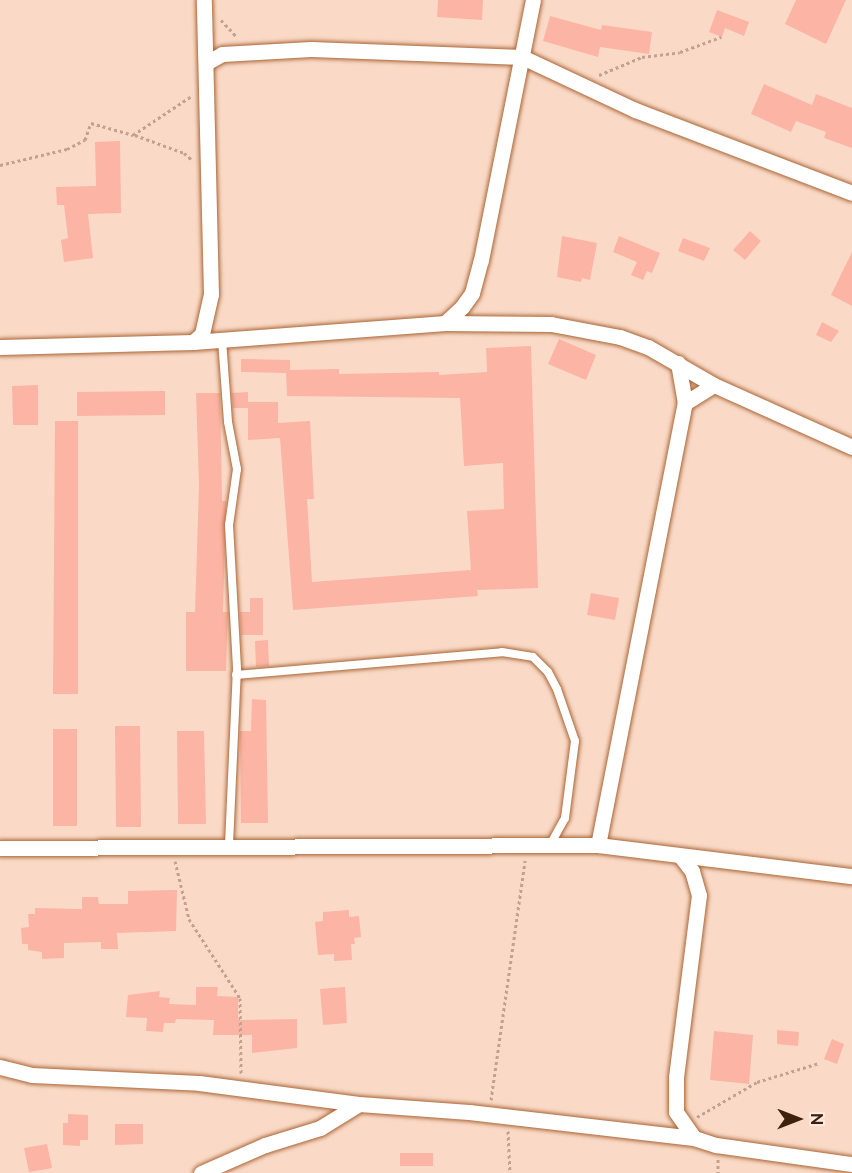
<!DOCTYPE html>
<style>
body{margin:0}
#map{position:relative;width:852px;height:1173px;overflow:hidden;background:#fadac7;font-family:Raleway,sans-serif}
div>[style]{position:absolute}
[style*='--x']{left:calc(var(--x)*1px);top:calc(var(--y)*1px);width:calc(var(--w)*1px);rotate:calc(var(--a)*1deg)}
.building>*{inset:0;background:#fcb4a4}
.path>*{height:3px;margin-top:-1.5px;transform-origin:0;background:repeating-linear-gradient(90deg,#c1a28f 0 3px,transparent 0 6px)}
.roads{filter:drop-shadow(0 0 2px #aa6535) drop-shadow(0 0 2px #aa6535)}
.lane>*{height:8px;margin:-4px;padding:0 4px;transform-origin:4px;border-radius:4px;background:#fff}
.street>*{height:15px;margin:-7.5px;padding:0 7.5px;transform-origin:7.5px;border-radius:7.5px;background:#fff}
span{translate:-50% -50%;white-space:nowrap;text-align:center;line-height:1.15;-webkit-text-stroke:4.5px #fbebe2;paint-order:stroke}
.north{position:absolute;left:768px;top:1089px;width:60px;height:60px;-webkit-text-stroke:4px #fbebe2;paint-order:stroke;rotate:90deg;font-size:16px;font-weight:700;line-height:24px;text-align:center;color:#3e210d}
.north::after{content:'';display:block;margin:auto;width:21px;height:27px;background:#3e210d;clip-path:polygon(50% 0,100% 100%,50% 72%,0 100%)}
</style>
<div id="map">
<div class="building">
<i style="clip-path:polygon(438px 0,483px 0,482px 20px,437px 17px)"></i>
<i style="clip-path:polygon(796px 0,846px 0,826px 44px,785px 24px)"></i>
<i style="clip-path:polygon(717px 10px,749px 22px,744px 36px,725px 28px,722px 37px,709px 32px)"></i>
<i style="clip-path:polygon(550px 16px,601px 30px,602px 25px,652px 32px,649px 54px,600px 47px,598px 57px,543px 41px)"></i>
<i style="clip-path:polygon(764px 84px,812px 105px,816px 94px,852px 108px,852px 148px,824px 138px,826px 132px,796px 121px,791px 132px,751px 114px)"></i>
<i style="clip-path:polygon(120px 141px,121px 213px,88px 214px,93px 258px,64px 262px,61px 240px,68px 238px,64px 205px,57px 205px,56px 187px,96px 186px,95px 142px)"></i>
<i style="clip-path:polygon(750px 231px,761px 241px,745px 260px,733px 250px)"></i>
<i style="clip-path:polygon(562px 236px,597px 243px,590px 280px,582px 278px,581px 282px,557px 277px)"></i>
<i style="clip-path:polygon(619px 236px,660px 253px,652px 273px,647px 271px,643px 280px,631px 275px,637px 262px,613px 252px)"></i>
<i style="clip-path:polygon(683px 238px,710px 248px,704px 261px,678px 251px)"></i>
<i style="clip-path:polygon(852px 252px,852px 306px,831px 295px)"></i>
<i style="clip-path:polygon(822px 322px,839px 331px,831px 342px,816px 335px)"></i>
<i style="clip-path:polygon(559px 339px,596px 355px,586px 380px,548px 364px)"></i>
<i style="clip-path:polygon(531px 346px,538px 588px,477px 590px,478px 596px,293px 610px,280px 438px,248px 440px,248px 408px,233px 408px,232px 393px,248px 392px,248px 402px,278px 402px,278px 423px,310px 421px,314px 499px,307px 499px,312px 582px,471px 570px,467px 511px,504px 509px,503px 463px,464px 466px,460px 398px,287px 396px,286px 373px,241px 372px,241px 359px,290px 360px,290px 370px,339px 369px,339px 374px,439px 372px,439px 375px,487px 372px,486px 348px)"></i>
<i style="clip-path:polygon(38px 385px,38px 425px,13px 425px,12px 386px)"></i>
<i style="clip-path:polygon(165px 391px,165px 415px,77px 416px,77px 392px)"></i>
<i style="clip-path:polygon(196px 393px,220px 393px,222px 501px,226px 501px,223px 612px,228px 612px,226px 671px,186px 671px,186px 612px,195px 612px,199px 485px)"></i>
<i style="clip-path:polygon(55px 421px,78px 421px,78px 694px,53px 694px)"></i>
<i style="clip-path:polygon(591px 593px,619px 598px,615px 620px,587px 615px)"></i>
<i style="clip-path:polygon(250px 598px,263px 598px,263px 635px,241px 635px,240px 612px,250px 612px)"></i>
<i style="clip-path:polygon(268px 640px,269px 666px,256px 667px,255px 641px)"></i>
<i style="clip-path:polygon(252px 699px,266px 700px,268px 823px,241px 823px,240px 731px,251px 731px)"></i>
<i style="clip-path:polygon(115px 726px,140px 726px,141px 827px,116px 827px)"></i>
<i style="clip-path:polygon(53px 729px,77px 729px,77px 826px,53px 826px)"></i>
<i style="clip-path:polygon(177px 731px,204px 731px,206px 824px,178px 824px)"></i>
<i style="clip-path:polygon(177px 890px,176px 931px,117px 933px,118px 949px,101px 949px,101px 942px,64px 943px,64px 958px,42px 959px,42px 952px,28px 950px,28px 944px,22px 944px,21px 928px,29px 927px,28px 914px,35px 914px,35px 908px,82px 909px,82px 897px,98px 897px,99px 904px,128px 904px,128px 891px)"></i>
<i style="clip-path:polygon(349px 910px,349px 917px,359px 916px,361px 937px,354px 938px,355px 944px,351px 944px,352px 960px,334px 961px,334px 954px,318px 955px,315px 922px,323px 921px,323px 912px)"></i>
<i style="clip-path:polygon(196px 987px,218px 987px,217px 996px,238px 997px,238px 1020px,297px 1019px,297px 1048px,252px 1053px,252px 1035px,213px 1035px,214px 1020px,176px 1019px,175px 1023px,164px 1023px,163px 1032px,146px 1031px,147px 1018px,126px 1017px,128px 995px,160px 991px,159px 997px,170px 998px,169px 1004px,196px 1005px)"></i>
<i style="clip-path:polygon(345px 987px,347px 1023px,323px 1025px,320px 989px)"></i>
<i style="clip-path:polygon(777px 1030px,799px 1032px,798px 1046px,777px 1044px)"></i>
<i style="clip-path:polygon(714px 1031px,753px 1035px,749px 1084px,710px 1080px)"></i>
<i style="clip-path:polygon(832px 1039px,844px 1044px,837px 1064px,824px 1059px)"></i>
<i style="clip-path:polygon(68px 1114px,88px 1115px,88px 1140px,80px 1140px,80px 1146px,63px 1145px,63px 1123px,68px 1123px)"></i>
<i style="clip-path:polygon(143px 1124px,143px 1144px,115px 1145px,115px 1124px)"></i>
<i style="clip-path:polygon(47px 1144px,52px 1168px,29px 1172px,24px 1148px)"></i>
<i style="clip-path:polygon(400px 1153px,433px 1153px,433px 1166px,400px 1166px)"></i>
</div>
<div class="path">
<i style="--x:221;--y:20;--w:23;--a:47"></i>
<i style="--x:599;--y:75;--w:47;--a:-22.7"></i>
<i style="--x:642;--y:57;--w:38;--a:-7"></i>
<i style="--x:680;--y:52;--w:44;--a:-20.1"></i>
<i style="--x:135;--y:135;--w:52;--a:20.2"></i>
<i style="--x:184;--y:153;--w:11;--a:41"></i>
<i style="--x:0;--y:165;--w:69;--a:-13.4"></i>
<i style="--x:67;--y:149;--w:20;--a:-27"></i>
<i style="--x:85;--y:140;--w:18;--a:-71"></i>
<i style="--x:91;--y:123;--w:44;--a:15.9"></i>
<i style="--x:133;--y:135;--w:69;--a:-33.7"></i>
<i style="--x:175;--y:861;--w:60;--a:76.4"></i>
<i style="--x:189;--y:919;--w:94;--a:57.2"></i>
<i style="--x:240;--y:998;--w:76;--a:89.2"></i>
<i style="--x:491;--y:1100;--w:242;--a:-81.9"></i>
<i style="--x:697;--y:1117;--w:69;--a:-30.3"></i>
<i style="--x:757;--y:1082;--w:65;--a:-17"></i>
<i style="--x:508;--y:1131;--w:42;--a:87.3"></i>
<i style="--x:718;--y:1159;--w:14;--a:90"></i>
</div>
<div class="roads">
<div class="lane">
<i style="--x:222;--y:340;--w:82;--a:85.8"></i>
<i style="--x:228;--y:422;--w:48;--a:79.2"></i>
<i style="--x:237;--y:469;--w:57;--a:98.1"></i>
<i style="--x:229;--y:525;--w:143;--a:86.8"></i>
<i style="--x:237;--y:668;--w:177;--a:92.6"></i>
<i style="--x:236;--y:675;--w:267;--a:-4.9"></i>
<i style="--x:502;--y:652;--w:31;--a:9"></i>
<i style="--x:533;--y:657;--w:21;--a:45"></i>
<i style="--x:548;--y:672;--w:19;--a:62"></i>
<i style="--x:557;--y:689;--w:55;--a:70.9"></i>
<i style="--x:575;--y:741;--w:78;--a:97.4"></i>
<i style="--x:565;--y:818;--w:29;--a:119"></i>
</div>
<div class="street">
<i style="--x:206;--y:63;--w:18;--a:-29"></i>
<i style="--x:222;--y:54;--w:89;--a:-3.2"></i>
<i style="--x:311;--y:49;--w:211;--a:2.2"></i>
<i style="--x:522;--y:57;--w:125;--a:25.1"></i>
<i style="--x:635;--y:110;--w:232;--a:20.9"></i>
<i style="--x:445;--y:323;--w:106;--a:0.5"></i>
<i style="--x:551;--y:324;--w:70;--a:10.7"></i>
<i style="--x:620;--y:337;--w:30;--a:20"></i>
<i style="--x:648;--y:347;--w:76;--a:29.9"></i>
<i style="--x:193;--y:342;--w:253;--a:-4.3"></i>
<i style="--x:445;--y:323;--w:23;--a:-43"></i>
<i style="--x:462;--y:307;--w:17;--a:-54"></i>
<i style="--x:472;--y:293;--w:34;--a:-75"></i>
<i style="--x:481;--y:260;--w:265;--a:-78.7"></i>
<i style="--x:0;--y:347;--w:193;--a:-1.5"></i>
<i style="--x:193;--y:342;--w:12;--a:-42"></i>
<i style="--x:202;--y:334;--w:41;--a:-77.3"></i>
<i style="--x:211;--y:294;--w:294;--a:-91.4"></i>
<i style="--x:678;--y:363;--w:41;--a:80.1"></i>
<i style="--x:598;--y:845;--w:450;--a:-78.9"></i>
<i style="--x:685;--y:403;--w:34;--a:-32"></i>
<i style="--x:714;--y:385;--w:151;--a:24.2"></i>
<i style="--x:0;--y:848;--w:598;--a:-0.29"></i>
<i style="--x:598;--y:845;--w:256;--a:7"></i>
<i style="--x:681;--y:857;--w:18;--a:52"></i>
<i style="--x:692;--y:871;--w:25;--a:74"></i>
<i style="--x:699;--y:895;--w:184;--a:97.2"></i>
<i style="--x:676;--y:1078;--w:34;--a:90"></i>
<i style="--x:676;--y:1112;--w:32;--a:55"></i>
<i style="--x:0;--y:1067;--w:33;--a:14"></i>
<i style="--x:32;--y:1075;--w:167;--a:2.7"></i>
<i style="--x:199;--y:1083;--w:161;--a:7.5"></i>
<i style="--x:359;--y:1104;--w:110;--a:4.2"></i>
<i style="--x:469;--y:1112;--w:226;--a:6.6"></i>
<i style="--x:694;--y:1138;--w:23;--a:18"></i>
<i style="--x:716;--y:1145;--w:137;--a:8"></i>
<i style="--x:201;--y:1173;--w:70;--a:-23.6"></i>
<i style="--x:265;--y:1145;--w:58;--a:-17.2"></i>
<i style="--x:320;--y:1128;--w:46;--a:-31.6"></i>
</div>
</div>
<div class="north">N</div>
</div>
